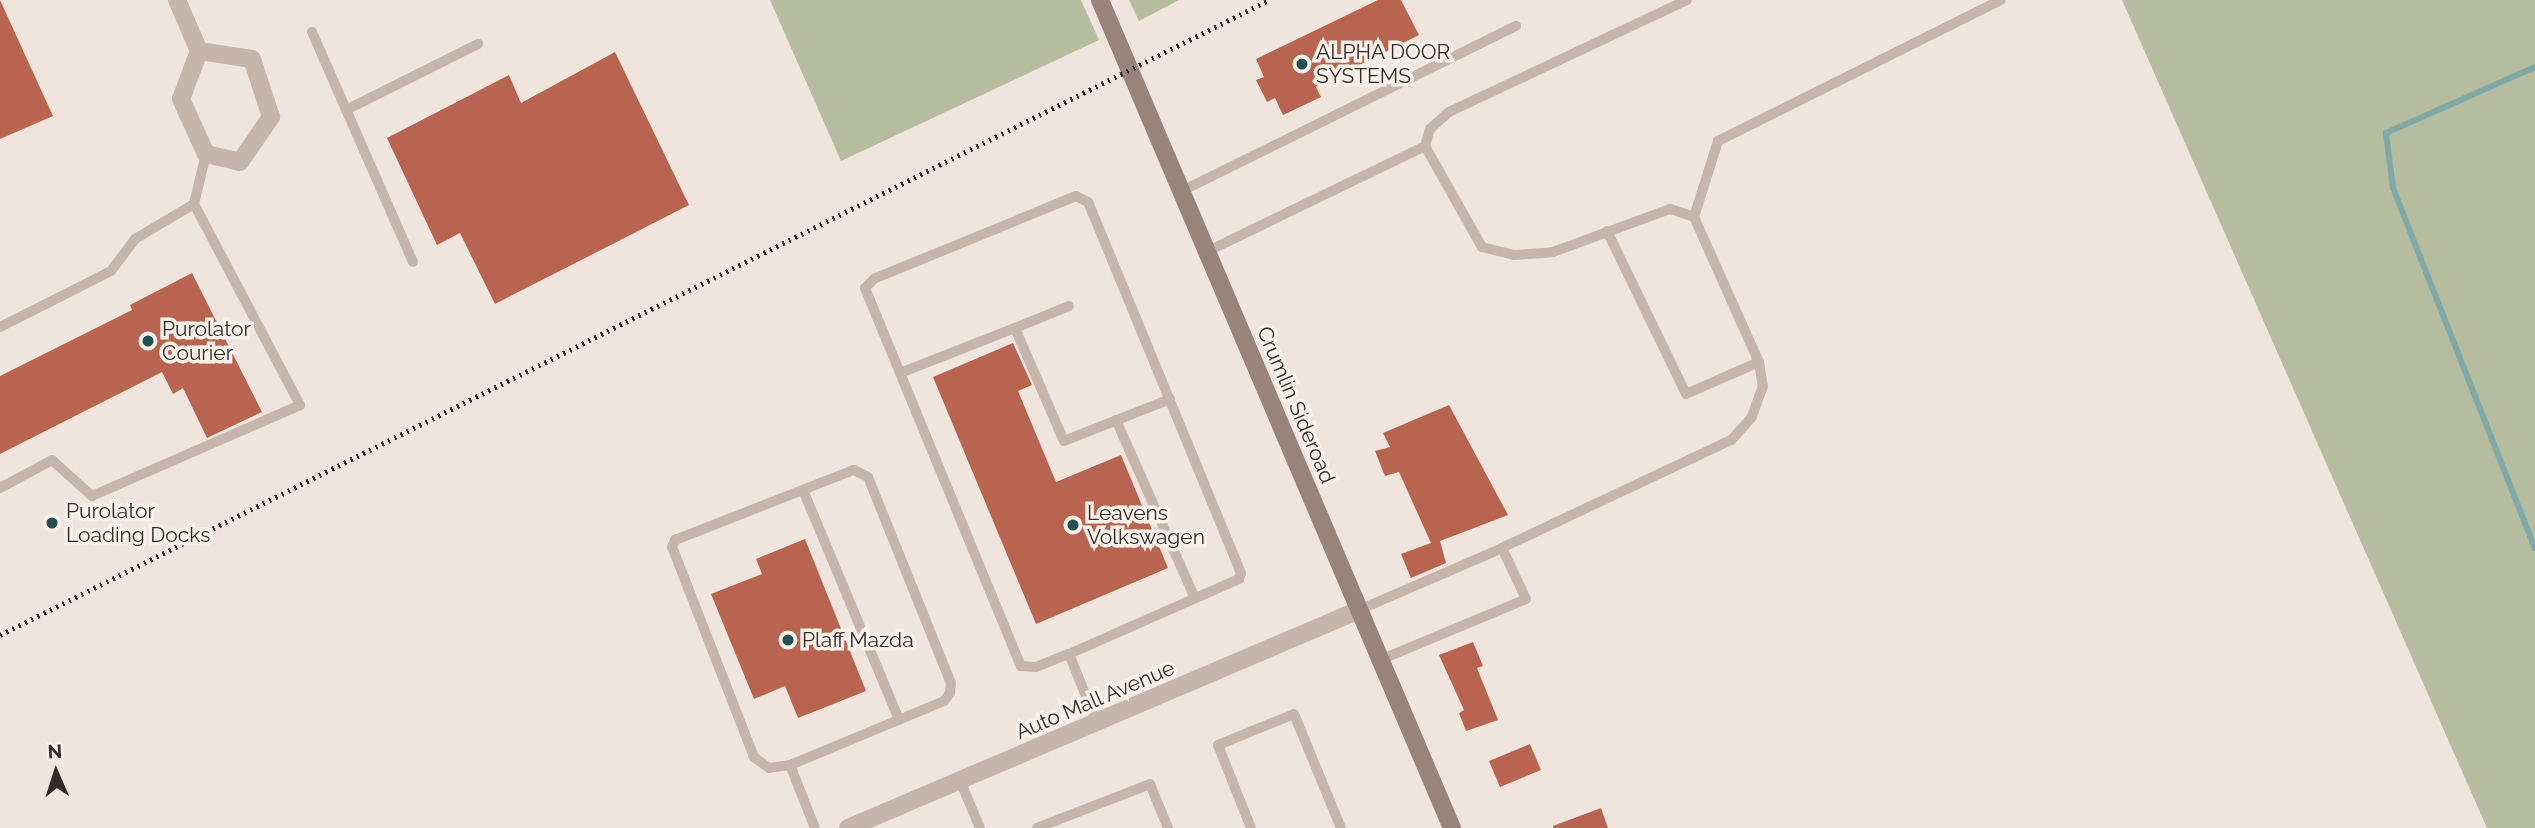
<!DOCTYPE html>
<style>
body{margin:0}
#map{position:relative;width:2535px;height:828px;overflow:hidden;background:#efe5dd;font-family:Raleway,sans-serif}
div>[style]{position:absolute}
[style*='--x']{left:calc(var(--x)*1px);top:calc(var(--y)*1px);width:calc(var(--w)*1px);rotate:calc(var(--a)*1deg)}
.green>*{inset:0;background:#b5bd9e}
.stream>*{height:6px;margin:-3px;padding:0 3px;transform-origin:3px;border-radius:3px;background:#7fa9a8}
.building>*{inset:0;background:#b96351}
.lane>*{height:10px;margin:-5px;padding:0 5px;transform-origin:5px;border-radius:5px;background:#c6b5aa}
.street>*{height:18px;margin:-9px;padding:0 9px;transform-origin:9px;border-radius:9px;background:#c6b5aa}
.secondary>*{height:18px;margin:-9px;padding:0 9px;transform-origin:9px;border-radius:9px;background:#99847c}
.rail>*{height:5px;margin-top:-2.5px;transform-origin:0;background:repeating-linear-gradient(90deg,#342c29 0 2px,transparent 0 7px)}
.dots>*{width:19px;height:19px;translate:-50% -50%;box-sizing:border-box;border:4px solid #f7f0e9;border-radius:50%}
span{translate:-50% -50%;white-space:nowrap;text-align:center;line-height:1.15;-webkit-text-stroke:7px #f7f0e9;paint-order:stroke}
.poi-label{font-size:21px;color:#342c29}
.left{translate:0 -50%;text-align:left}
.street-label{font-size:21px;color:#342c29}
.north{position:absolute;left:21px;top:737px;width:70px;height:70px;-webkit-text-stroke:5px #f7f0e9;paint-order:stroke;rotate:357deg;font-size:19px;font-weight:700;line-height:28px;text-align:center;color:#342c29}
.north::after{content:'';display:block;margin:auto;width:24px;height:32px;background:#342c29;clip-path:polygon(50% 0,100% 100%,50% 72%,0 100%)}
</style>
<div id="map">
<div class="green">
<i style="clip-path:polygon(770px 0,1081px 0,1099px 40px,841px 161px)"></i>
<i style="clip-path:polygon(1129px 0,1179px 0,1139px 21px)"></i>
<i style="clip-path:polygon(2122px 0,2535px 0,2535px 828px,2487px 828px)"></i>
</div>
<div class="stream">
<i style="--x:2535;--y:67;--w:163;--a:156.1"></i>
<i style="--x:2386;--y:133;--w:55;--a:82.7"></i>
<i style="--x:2393;--y:188;--w:387;--a:68.5"></i>
</div>
<div class="building">
<i style="clip-path:polygon(0 0,53px 116px,0 139px)"></i>
<i style="clip-path:polygon(1378px 0,1401px 0,1419px 35px,1316px 87px,1321px 97px,1283px 115px,1275px 98px,1267px 102px,1256px 80px,1264px 77px,1256px 59px)"></i>
<i style="clip-path:polygon(615px 52px,689px 205px,495px 304px,460px 233px,437px 245px,387px 138px,509px 75px,521px 103px)"></i>
<i style="clip-path:polygon(192px 273px,262px 412px,207px 438px,183px 388px,173px 394px,162px 372px,0 454px,0 376px,132px 310px,130px 305px)"></i>
<i style="clip-path:polygon(1013px 343px,1032px 385px,1018px 391px,1056px 482px,1121px 455px,1168px 568px,1036px 624px,933px 377px)"></i>
<i style="clip-path:polygon(1449px 405px,1508px 515px,1440px 541px,1446px 563px,1411px 578px,1401px 554px,1431px 543px,1399px 472px,1385px 476px,1375px 451px,1390px 447px,1383px 433px)"></i>
<i style="clip-path:polygon(805px 539px,866px 691px,798px 718px,785px 686px,754px 699px,711px 594px,762px 574px,756px 559px)"></i>
<i style="clip-path:polygon(1473px 642px,1483px 666px,1477px 668px,1498px 720px,1466px 731px,1459px 713px,1464px 710px,1439px 655px)"></i>
<i style="clip-path:polygon(1530px 744px,1541px 770px,1500px 787px,1489px 761px)"></i>
<i style="clip-path:polygon(1601px 808px,1608px 828px,1553px 828px,1553px 826px)"></i>
</div>
<div class="lane">
<i style="--x:312;--y:32;--w:251;--a:66.3"></i>
<i style="--x:346;--y:110;--w:148;--a:-26.6"></i>
<i style="--x:1425;--y:146;--w:18;--a:-74"></i>
<i style="--x:1430;--y:129;--w:25;--a:-42"></i>
<i style="--x:1449;--y:112;--w:263;--a:-25.2"></i>
<i style="--x:1180;--y:192;--w:375;--a:-26.3"></i>
<i style="--x:1694;--y:217;--w:80;--a:-72.5"></i>
<i style="--x:1718;--y:141;--w:316;--a:-26.5"></i>
<i style="--x:1607;--y:231;--w:181;--a:64.1"></i>
<i style="--x:1686;--y:394;--w:80;--a:-23.7"></i>
<i style="--x:1206;--y:252;--w:243;--a:-25.8"></i>
<i style="--x:1425;--y:146;--w:116;--a:60.6"></i>
<i style="--x:1482;--y:247;--w:33;--a:14"></i>
<i style="--x:1514;--y:255;--w:39;--a:-4"></i>
<i style="--x:1553;--y:252;--w:125;--a:-20.2"></i>
<i style="--x:1670;--y:209;--w:25;--a:18"></i>
<i style="--x:1694;--y:217;--w:159;--a:65.9"></i>
<i style="--x:1759;--y:362;--w:24;--a:81"></i>
<i style="--x:1763;--y:386;--w:33;--a:110"></i>
<i style="--x:1752;--y:417;--w:31;--a:132"></i>
<i style="--x:1731;--y:440;--w:253;--a:154.8"></i>
<i style="--x:0;--y:327;--w:124;--a:-26.8"></i>
<i style="--x:111;--y:271;--w:40;--a:-53"></i>
<i style="--x:135;--y:239;--w:69;--a:-30.7"></i>
<i style="--x:1015;--y:328;--w:58;--a:-22.2"></i>
<i style="--x:900;--y:373;--w:123;--a:-21.4"></i>
<i style="--x:1015;--y:328;--w:123;--a:66.6"></i>
<i style="--x:1064;--y:441;--w:114;--a:-21.6"></i>
<i style="--x:1116;--y:420;--w:195;--a:66.1"></i>
<i style="--x:854;--y:470;--w:16;--a:27"></i>
<i style="--x:868;--y:477;--w:222;--a:68.1"></i>
<i style="--x:951;--y:683;--w:10;--a:96"></i>
<i style="--x:950;--y:693;--w:10;--a:127"></i>
<i style="--x:944;--y:701;--w:167;--a:157.4"></i>
<i style="--x:790;--y:765;--w:21;--a:172"></i>
<i style="--x:769;--y:768;--w:19;--a:-144"></i>
<i style="--x:754;--y:757;--w:225;--a:-111.3"></i>
<i style="--x:672;--y:547;--w:8;--a:-67"></i>
<i style="--x:675;--y:540;--w:192;--a:-21.4"></i>
<i style="--x:0;--y:488;--w:59;--a:-28.3"></i>
<i style="--x:52;--y:460;--w:54;--a:42"></i>
<i style="--x:92;--y:496;--w:227;--a:-23.6"></i>
<i style="--x:300;--y:405;--w:227;--a:-117.8"></i>
<i style="--x:194;--y:204;--w:51;--a:-76.5"></i>
<i style="--x:803;--y:490;--w:249;--a:67.3"></i>
<i style="--x:1359;--y:610;--w:156;--a:-23.4"></i>
<i style="--x:1502;--y:548;--w:56;--a:64.8"></i>
<i style="--x:1526;--y:599;--w:158;--a:157.3"></i>
<i style="--x:1069;--y:654;--w:186;--a:-23.8"></i>
<i style="--x:1239;--y:579;--w:6;--a:-72"></i>
<i style="--x:1241;--y:573;--w:401;--a:-112.4"></i>
<i style="--x:1088;--y:202;--w:13;--a:-153"></i>
<i style="--x:1076;--y:196;--w:218;--a:157.7"></i>
<i style="--x:874;--y:279;--w:13;--a:135"></i>
<i style="--x:865;--y:288;--w:409;--a:67.6"></i>
<i style="--x:1021;--y:666;--w:15;--a:4"></i>
<i style="--x:1036;--y:667;--w:35;--a:-22"></i>
<i style="--x:1069;--y:654;--w:74;--a:67.9"></i>
<i style="--x:790;--y:765;--w:68;--a:68.4"></i>
<i style="--x:961;--y:783;--w:49;--a:67.1"></i>
<i style="--x:1037;--y:828;--w:121;--a:-21.3"></i>
<i style="--x:1150;--y:784;--w:48;--a:67.8"></i>
<i style="--x:1251;--y:828;--w:89;--a:-111.7"></i>
<i style="--x:1218;--y:745;--w:82;--a:-22.2"></i>
<i style="--x:1294;--y:714;--w:123;--a:67.6"></i>
</div>
<div class="street">
<i style="--x:177;--y:0;--w:56;--a:66.7"></i>
<i style="--x:199;--y:51;--w:51;--a:110.6"></i>
<i style="--x:181;--y:99;--w:60;--a:65.6"></i>
<i style="--x:206;--y:154;--w:35;--a:13"></i>
<i style="--x:240;--y:162;--w:55;--a:-55.4"></i>
<i style="--x:271;--y:117;--w:61;--a:-108.1"></i>
<i style="--x:252;--y:59;--w:54;--a:-171.4"></i>
<i style="--x:848;--y:828;--w:556;--a:-23.1"></i>
</div>
<div class="secondary">
<i style="--x:1100;--y:0;--w:900;--a:66.97"></i>
</div>
<div class="rail">
<i style="--x:0;--y:635;--w:1419;--a:-26.58"></i>
</div>
<div class="dots">
<i style="left:1302px;top:64px;background:#235151"></i>
<i style="left:148px;top:341px;background:#235151"></i>
<i style="left:52px;top:523px;background:#235151"></i>
<i style="left:1073px;top:525px;background:#235151"></i>
<i style="left:788px;top:640px;background:#235151"></i>
</div>
<div class="poi-label">
<span class="left" style="left:1316px;top:64px">ALPHA DOOR<br>SYSTEMS</span>
<span class="left" style="left:162px;top:341px">Purolator<br>Courier</span>
<span class="left" style="left:66px;top:523px">Purolator<br>Loading Docks</span>
<span class="left" style="left:1087px;top:525px">Leavens<br>Volkswagen</span>
<span class="left" style="left:802px;top:640px">Plaff Mazda</span>
</div>
<div class="street-label">
<span style="left:1296px;top:405px;rotate:67deg">Crumlin Sideroad</span>
<span style="left:1095px;top:700px;rotate:-23deg">Auto Mall Avenue</span>
</div>
<div class="north">N</div>
</div>
